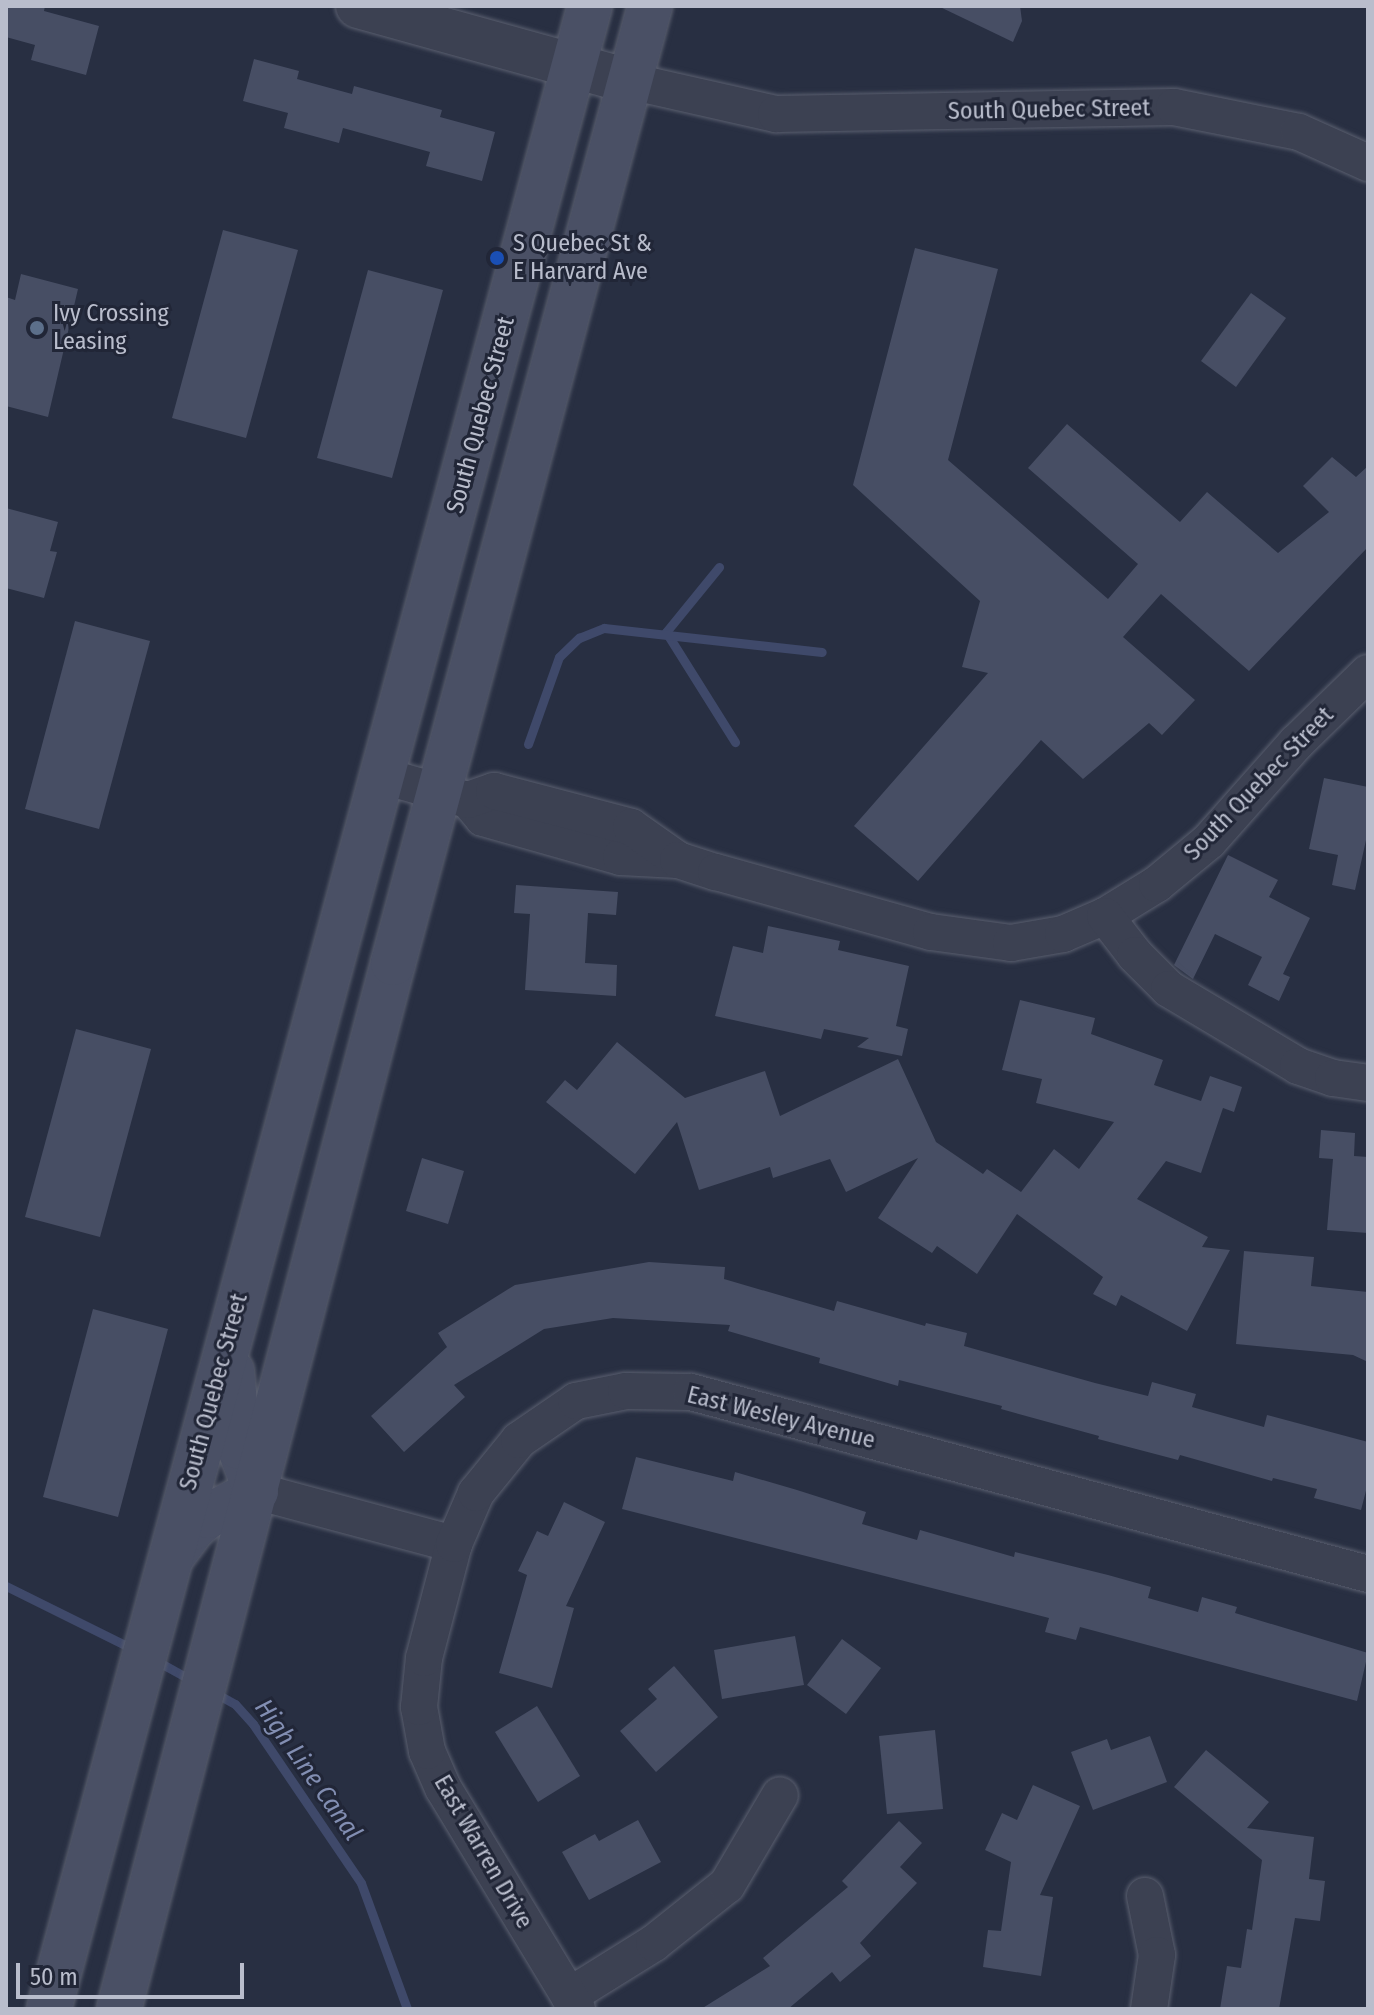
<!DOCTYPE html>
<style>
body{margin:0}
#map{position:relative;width:1374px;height:2015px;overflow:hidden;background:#282f42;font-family:"Fira Sans Condensed",sans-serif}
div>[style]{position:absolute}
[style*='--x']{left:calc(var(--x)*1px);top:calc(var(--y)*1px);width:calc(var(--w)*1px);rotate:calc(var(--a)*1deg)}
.stream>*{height:9px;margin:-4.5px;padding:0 4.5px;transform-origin:4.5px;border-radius:4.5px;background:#3f496a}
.building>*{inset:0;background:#474e64}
.roads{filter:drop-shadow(0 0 2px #5a5f6f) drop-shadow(0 0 2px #5a5f6f)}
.minor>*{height:36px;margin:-18px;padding:0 18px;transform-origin:18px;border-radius:18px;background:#3c4152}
.tertiary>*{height:44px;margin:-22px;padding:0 22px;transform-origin:22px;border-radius:22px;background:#3c4152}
.secondary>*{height:44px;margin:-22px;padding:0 22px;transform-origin:22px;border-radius:22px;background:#4a5065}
.dots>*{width:22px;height:22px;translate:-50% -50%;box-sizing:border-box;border:4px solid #212637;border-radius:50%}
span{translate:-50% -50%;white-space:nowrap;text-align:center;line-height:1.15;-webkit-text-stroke:6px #212637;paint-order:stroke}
.street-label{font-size:24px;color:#b9bdcc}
.poi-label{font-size:24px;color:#b9bdcc}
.left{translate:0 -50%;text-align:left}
.water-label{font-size:26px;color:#828eb2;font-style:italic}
.frame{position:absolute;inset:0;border:8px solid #b9bdcc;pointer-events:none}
.scale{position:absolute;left:16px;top:1963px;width:228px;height:36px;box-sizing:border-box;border:4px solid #b9bdcc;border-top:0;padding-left:10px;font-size:24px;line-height:28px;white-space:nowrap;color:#b9bdcc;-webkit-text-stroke:6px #212637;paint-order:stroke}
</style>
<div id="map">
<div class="stream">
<i style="--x:666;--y:632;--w:130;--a:57.9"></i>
<i style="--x:666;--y:632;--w:84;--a:-50.8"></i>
<i style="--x:528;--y:744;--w:92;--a:-70.4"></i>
<i style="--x:559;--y:657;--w:28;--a:-44"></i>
<i style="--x:579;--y:638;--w:27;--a:-22"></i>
<i style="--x:604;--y:628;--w:219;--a:6.3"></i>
<i style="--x:6;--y:1586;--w:144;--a:26.4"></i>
<i style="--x:155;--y:1660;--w:41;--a:29.1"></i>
<i style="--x:215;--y:1693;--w:23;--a:29"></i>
<i style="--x:235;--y:1704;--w:27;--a:48"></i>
<i style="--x:253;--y:1724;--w:192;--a:55.8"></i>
<i style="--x:361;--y:1883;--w:134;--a:69.9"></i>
</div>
<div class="building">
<i style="clip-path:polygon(6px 6px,45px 6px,44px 11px,99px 26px,86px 75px,31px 60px,35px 45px,6px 37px)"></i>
<i style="clip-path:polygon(938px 6px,1020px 6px,1022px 21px,1013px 42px)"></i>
<i style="clip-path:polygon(254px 59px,299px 71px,297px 79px,352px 94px,354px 86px,442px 110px,440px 117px,495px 132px,482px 181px,426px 166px,430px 152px,343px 128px,339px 143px,284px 128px,288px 113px,243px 101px)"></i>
<i style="clip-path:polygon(223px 230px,298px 250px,246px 438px,172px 418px)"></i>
<i style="clip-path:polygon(915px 248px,998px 269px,948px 460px,1108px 599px,1138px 564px,1028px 468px,1067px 424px,1180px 522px,1207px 492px,1278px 553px,1329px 512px,1303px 486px,1332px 457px,1356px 477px,1368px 466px,1368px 547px,1249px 671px,1161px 594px,1123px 637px,1195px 700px,1162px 735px,1149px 723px,1083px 779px,1041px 740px,918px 881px,854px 826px,988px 673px,962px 667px,980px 601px,853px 485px)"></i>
<i style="clip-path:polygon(368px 270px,443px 290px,392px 478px,317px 458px)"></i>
<i style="clip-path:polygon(21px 274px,78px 289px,48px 417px,6px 406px,6px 297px,15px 300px)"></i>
<i style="clip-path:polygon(1251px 293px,1286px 318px,1236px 387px,1201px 361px)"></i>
<i style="clip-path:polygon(6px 508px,58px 522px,50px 551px,57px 552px,44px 598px,6px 588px)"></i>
<i style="clip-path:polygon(75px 621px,150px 641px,99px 829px,25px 809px)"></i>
<i style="clip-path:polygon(1324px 778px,1368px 787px,1368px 831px,1355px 890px,1332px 885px,1338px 855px,1309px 849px)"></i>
<i style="clip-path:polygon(1228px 855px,1278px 880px,1269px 897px,1310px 918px,1283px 974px,1290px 977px,1279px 1001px,1248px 985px,1262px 957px,1215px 934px,1193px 979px,1174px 965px)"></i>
<i style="clip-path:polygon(516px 885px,618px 892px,616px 915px,588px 913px,585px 963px,617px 965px,616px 996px,525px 990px,530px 914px,514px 913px)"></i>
<i style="clip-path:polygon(768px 926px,840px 941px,838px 950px,909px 966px,896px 1026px,908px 1029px,902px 1056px,857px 1047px,869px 1038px,824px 1029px,821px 1039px,715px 1016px,733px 946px,763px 953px)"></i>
<i style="clip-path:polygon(1020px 1000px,1095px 1018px,1091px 1034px,1163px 1060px,1154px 1085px,1201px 1101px,1210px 1076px,1242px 1087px,1234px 1112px,1223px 1108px,1201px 1173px,1166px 1161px,1137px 1199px,1208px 1237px,1202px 1247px,1230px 1250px,1187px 1331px,1121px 1295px,1116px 1306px,1093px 1294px,1103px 1277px,1017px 1214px,977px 1274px,937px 1246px,932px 1253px,878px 1218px,918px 1158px,846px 1192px,830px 1159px,773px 1178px,770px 1167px,699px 1190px,677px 1122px,635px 1174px,546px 1102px,565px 1080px,577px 1090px,617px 1042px,685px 1098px,765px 1071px,780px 1116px,898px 1059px,936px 1142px,983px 1174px,987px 1169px,1021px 1192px,1054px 1149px,1079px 1169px,1114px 1122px,1036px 1103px,1042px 1079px,1002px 1070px)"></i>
<i style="clip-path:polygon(76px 1029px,151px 1049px,100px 1237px,25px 1217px)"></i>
<i style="clip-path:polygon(1321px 1130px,1355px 1133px,1354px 1156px,1368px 1157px,1368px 1233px,1327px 1230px,1333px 1159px,1319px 1158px)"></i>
<i style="clip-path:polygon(422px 1158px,464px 1171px,448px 1224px,406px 1211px)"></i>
<i style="clip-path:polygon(1244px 1251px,1314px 1257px,1311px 1286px,1368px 1292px,1368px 1362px,1353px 1355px,1236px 1344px)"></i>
<i style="clip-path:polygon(649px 1262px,725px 1267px,724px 1279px,834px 1311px,837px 1301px,925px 1326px,926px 1323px,967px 1333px,964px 1346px,1095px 1383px,1148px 1396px,1152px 1382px,1196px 1394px,1192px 1407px,1264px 1427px,1267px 1415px,1368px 1442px,1368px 1483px,1361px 1510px,1314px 1498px,1317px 1489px,1273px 1478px,1272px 1481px,1180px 1455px,1178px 1460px,1098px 1439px,1099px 1436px,1001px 1409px,1002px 1406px,899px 1380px,898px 1386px,819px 1363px,820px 1358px,728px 1331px,730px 1325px,613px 1318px,544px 1329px,454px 1385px,465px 1397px,404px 1452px,371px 1416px,447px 1347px,438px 1333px,515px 1285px)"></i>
<i style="clip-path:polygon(93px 1309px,168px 1329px,118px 1517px,43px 1497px)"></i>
<i style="clip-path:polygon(636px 1457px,733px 1481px,735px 1472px,797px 1490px,866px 1512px,862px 1524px,917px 1540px,920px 1530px,1014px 1557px,1015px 1552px,1108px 1575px,1151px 1587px,1148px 1598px,1198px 1612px,1202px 1597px,1237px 1607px,1235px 1613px,1368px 1653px,1357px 1701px,1080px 1627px,1076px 1640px,1045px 1632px,1049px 1618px,622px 1509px)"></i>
<i style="clip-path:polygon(564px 1502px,605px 1522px,566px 1606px,574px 1608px,552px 1688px,499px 1673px,527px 1575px,518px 1571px,537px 1531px,548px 1536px)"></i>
<i style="clip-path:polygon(795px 1636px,804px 1685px,722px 1699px,714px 1650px)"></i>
<i style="clip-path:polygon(842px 1639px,881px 1668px,846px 1714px,807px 1685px)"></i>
<i style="clip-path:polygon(674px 1666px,718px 1717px,656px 1772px,620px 1731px,657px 1699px,648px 1689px)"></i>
<i style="clip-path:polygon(537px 1706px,580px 1776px,538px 1802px,495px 1732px)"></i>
<i style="clip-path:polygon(935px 1730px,943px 1809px,887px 1814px,879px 1736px)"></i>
<i style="clip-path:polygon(1150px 1736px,1167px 1782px,1093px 1810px,1071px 1752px,1107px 1739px,1111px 1750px)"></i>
<i style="clip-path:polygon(1206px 1750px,1269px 1802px,1247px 1828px,1314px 1837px,1309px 1879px,1325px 1881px,1320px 1921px,1295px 1918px,1279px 2009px,1220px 2009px,1227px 1966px,1241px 1968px,1247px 1929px,1252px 1930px,1262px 1860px,1174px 1787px)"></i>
<i style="clip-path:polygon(1033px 1785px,1080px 1806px,1040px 1895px,1053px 1897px,1041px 1976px,983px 1967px,988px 1930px,1001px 1931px,1011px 1862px,985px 1850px,1002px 1813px,1017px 1820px)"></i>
<i style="clip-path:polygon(638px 1820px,661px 1862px,589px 1900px,562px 1852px,595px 1834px,599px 1841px)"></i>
<i style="clip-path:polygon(899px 1821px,922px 1843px,900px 1867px,917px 1883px,860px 1943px,871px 1956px,840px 1982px,832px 1972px,788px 2009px,701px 2009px,770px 1966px,763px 1958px,848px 1887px,842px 1881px)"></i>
</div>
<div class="roads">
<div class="minor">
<i style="--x:629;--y:81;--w:151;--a:12.7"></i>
<i style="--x:776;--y:114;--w:398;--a:-1"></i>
<i style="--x:1174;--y:107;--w:127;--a:11.3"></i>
<i style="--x:1299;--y:132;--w:76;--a:24.2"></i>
<i style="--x:383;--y:776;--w:88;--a:15.8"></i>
<i style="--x:468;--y:800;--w:23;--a:50"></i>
<i style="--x:483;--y:818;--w:143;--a:15.8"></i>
<i style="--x:621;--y:857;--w:57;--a:3"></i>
<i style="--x:468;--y:800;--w:28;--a:-19"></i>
<i style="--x:494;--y:791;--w:142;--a:14.7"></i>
<i style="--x:631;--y:827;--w:57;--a:35.1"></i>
<i style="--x:678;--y:860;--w:40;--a:18"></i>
<i style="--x:716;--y:872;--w:223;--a:15.6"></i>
<i style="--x:931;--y:932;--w:81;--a:7.8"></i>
<i style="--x:1011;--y:943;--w:53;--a:-9.8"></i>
<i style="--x:1063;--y:934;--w:46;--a:-23.2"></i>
<i style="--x:1105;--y:916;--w:61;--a:-31.6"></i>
<i style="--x:1157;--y:884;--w:67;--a:-39.6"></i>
<i style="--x:1209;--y:841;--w:132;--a:-48.4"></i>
<i style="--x:1297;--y:742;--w:99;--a:-44.2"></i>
<i style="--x:1105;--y:916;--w:49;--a:52.4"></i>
<i style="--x:1135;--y:955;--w:48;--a:45"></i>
<i style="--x:1169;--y:989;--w:150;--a:30.8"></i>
<i style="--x:1298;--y:1066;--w:37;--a:19"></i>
<i style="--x:1333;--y:1078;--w:35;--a:8"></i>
<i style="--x:256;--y:1491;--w:205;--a:15"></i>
<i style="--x:1145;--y:1896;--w:60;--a:78.5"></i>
<i style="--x:1157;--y:1955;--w:55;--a:98.4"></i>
<i style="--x:569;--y:1996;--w:100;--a:-31.9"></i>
<i style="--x:654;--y:1943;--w:93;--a:-38.5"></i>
<i style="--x:727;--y:1885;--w:104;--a:-59.5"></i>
<i style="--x:577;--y:2009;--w:258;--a:-121.2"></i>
<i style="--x:443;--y:1788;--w:40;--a:-113.4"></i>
<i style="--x:427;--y:1751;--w:45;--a:-100.3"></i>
<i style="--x:419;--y:1707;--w:49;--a:-84.2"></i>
<i style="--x:424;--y:1658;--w:118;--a:-75.3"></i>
<i style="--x:454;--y:1544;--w:56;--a:-66.7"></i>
<i style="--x:476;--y:1493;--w:68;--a:-50.9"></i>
<i style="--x:519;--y:1440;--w:69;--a:-34.4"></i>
<i style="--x:576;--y:1401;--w:51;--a:-11.3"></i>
<i style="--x:626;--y:1391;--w:65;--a:0.9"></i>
<i style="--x:691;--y:1392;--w:701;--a:15.05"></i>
</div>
<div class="tertiary">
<i style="--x:358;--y:6;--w:281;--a:15.5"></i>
</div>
<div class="secondary">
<i style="--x:173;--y:1555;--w:34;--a:-53"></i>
<i style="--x:193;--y:1528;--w:19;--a:-39"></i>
<i style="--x:208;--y:1516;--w:54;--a:-27.5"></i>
<i style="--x:256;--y:1491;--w:47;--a:-111.1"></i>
<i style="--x:239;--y:1447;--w:76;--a:-95.3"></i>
<i style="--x:49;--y:2009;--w:2075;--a:-74.89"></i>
<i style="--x:119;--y:2009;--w:1081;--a:-75.32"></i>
<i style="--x:393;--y:963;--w:991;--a:-74.97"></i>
</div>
</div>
<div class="dots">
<i style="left:497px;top:258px;background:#1a4fb4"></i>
<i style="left:37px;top:328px;background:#5c6f8a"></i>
</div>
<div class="street-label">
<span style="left:1049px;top:110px;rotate:-1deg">South Quebec Street</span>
<span style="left:481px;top:415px;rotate:-75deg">South Quebec Street</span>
<span style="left:1259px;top:784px;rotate:-46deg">South Quebec Street</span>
<span style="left:214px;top:1392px;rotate:-75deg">South Quebec Street</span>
<span style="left:781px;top:1418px;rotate:14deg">East Wesley Avenue</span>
<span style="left:483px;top:1852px;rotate:60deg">East Warren Drive</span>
</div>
<div class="poi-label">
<span class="left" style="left:513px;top:258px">S Quebec St &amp;<br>E Harvard Ave</span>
<span class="left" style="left:53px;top:328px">Ivy Crossing<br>Leasing</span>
</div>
<div class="water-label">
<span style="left:308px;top:1770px;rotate:55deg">High Line Canal</span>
</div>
<div class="frame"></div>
<div class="scale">50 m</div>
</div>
